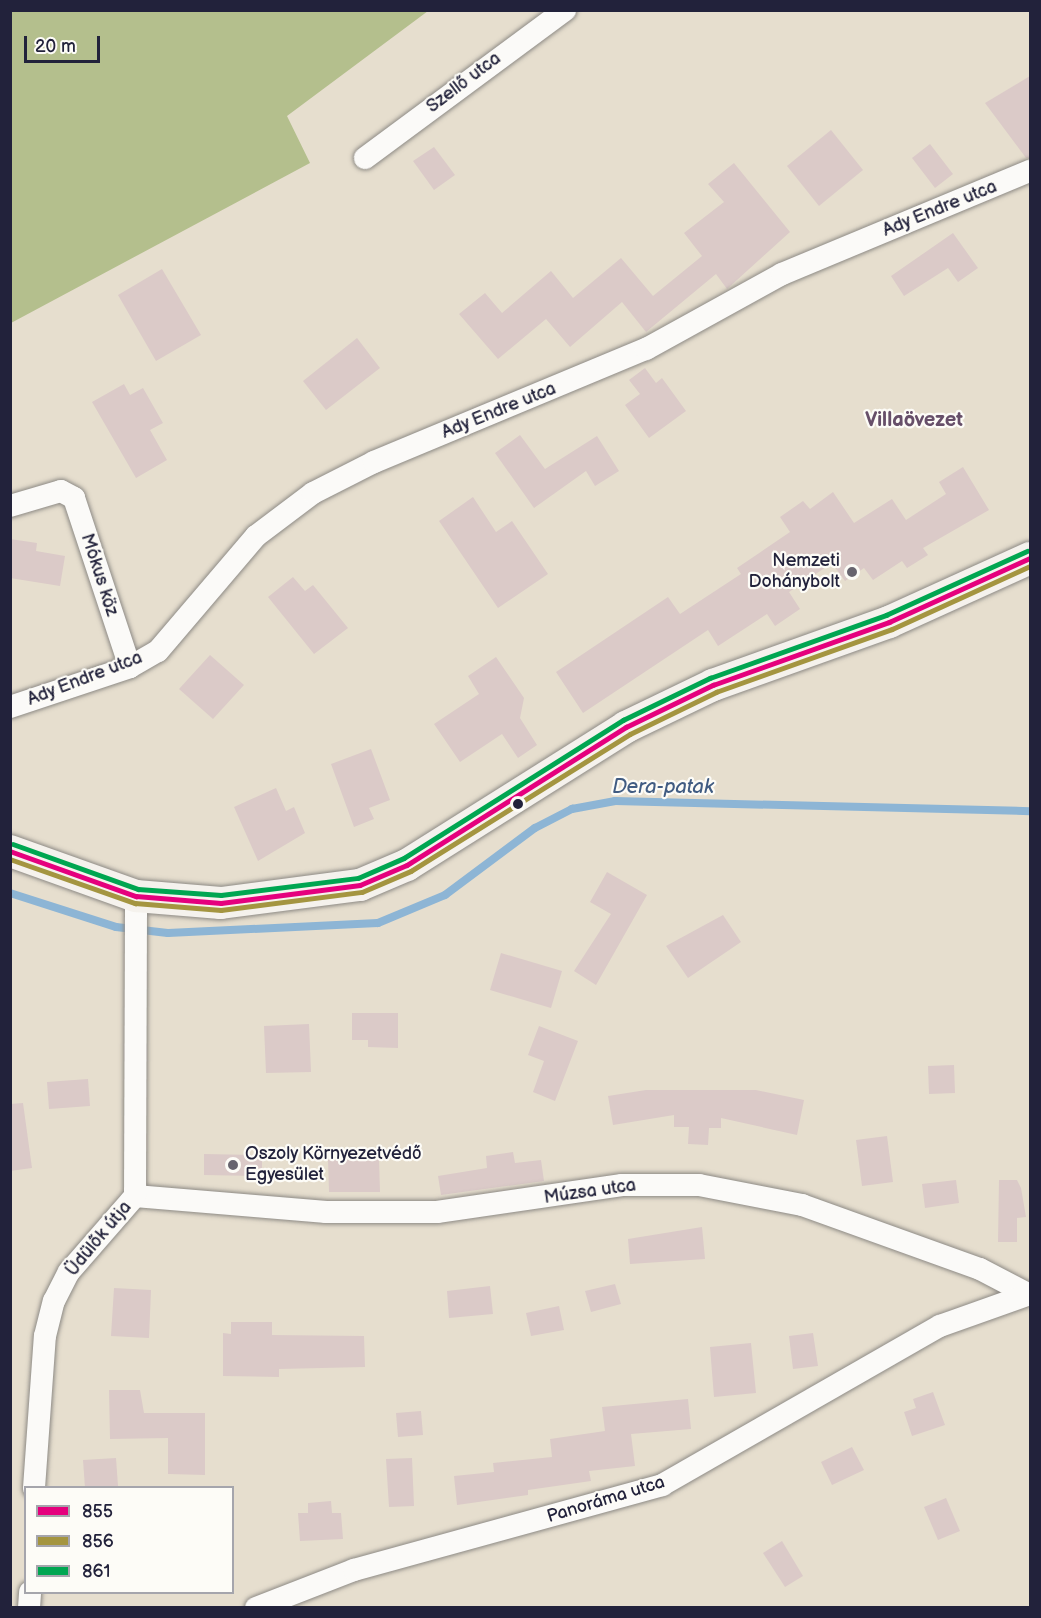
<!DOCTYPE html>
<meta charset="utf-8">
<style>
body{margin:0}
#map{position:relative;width:1041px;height:1618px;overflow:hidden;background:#e6dece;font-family:"Balsamiq Sans",sans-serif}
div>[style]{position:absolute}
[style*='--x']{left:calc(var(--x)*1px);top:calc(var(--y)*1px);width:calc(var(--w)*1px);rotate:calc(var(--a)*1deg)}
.forest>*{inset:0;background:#b4bf8d}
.stream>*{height:8px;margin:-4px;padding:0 4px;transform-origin:4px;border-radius:4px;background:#8db5d5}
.building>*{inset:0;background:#dbcac8}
.roads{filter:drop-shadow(0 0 2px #8d8a85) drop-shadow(0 0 2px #8d8a85)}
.minor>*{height:22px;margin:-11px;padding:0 11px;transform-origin:11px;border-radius:11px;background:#fbfaf8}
.secondary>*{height:32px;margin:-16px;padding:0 16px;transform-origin:16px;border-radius:16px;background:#f5f2ed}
.bus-1>*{height:4.5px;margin:-2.25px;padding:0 2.25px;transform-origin:2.25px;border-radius:2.25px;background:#e5007d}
.bus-2>*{height:4.5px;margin:-2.25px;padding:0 2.25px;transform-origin:2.25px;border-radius:2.25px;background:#a49540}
.bus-3>*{height:4.5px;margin:-2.25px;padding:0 2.25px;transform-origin:2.25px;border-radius:2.25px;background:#00a651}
.dots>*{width:16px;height:16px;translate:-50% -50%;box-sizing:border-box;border:3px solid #fdfcf7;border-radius:50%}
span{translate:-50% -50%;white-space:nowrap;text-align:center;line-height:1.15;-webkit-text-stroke:4.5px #fdfcf7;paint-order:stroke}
.street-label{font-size:18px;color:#22223b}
.poi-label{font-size:18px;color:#22223b}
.right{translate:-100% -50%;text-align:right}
.left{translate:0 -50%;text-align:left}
.neighbourhood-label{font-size:20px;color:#674f69;font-weight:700}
.water-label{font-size:20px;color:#415c82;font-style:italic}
.frame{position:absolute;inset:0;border:12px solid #22223b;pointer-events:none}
.legend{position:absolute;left:24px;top:1486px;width:210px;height:108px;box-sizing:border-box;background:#fdfcf7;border:2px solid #a5a5ac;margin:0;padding:8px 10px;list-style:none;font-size:18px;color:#22223b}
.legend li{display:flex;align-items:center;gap:12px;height:30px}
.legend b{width:30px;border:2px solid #a5a5ac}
.scale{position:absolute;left:24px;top:36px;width:76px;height:27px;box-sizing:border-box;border:3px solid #22223b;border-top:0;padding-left:8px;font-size:18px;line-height:21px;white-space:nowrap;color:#22223b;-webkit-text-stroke:4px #fdfcf7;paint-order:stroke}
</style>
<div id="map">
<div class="forest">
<i style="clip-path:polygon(11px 10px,428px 10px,428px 11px,287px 116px,310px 163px,11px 323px)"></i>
</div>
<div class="stream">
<i style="--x:10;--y:893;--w:111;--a:17.8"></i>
<i style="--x:116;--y:927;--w:52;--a:6.6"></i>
<i style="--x:168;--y:933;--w:210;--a:-2.7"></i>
<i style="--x:378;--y:923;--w:73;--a:-22.7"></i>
<i style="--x:445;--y:895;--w:112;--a:-36.7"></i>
<i style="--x:535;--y:828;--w:42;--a:-27.2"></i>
<i style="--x:572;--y:809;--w:44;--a:-10.5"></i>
<i style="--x:615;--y:801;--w:415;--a:1.4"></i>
</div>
<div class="building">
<i style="clip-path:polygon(1030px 76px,1030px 158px,1026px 158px,985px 103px)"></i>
<i style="clip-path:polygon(831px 130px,863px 170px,819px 206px,787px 166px)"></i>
<i style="clip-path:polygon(930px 144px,953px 174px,935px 188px,912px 158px)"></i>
<i style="clip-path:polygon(434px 147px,455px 175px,434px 190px,413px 161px)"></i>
<i style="clip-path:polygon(734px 163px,790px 232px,727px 289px,716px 274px,646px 332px,622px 302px,570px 347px,546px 319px,498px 359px,459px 314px,485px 293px,502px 313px,551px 271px,573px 298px,621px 258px,653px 296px,702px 256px,684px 233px,724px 202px,708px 184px)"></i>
<i style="clip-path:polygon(953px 233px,978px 268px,958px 282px,948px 268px,904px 296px,891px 276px)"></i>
<i style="clip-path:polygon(162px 269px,201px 335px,156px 361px,118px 295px)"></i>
<i style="clip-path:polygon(357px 338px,380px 368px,326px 410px,303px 381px)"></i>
<i style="clip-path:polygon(645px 368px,656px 383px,662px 378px,686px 411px,649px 438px,625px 405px,640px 394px,629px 380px)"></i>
<i style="clip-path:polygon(124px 384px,130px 395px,143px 388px,163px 423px,150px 430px,167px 460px,136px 478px,92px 402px)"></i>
<i style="clip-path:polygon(520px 435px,545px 469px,597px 436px,619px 471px,595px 486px,586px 471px,534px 508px,495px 453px)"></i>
<i style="clip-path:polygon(963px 467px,989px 510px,923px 548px,928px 555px,907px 568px,902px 561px,873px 580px,864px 568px,845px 581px,832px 563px,789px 592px,800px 609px,775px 626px,767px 614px,718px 646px,708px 630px,583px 713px,556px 672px,668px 597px,680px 614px,741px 574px,737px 568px,790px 532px,780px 517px,803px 501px,810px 509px,833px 492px,854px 523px,892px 499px,906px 520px,946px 494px,939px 482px)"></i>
<i style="clip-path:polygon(473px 497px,496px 532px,512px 521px,548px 574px,498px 608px,439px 521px)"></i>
<i style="clip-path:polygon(10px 539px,37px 543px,36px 551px,65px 556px,60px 586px,10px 578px)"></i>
<i style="clip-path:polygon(293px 577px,305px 591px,313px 585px,348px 628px,314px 654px,268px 597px)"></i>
<i style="clip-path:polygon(210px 655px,244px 685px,213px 719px,179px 689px)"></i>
<i style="clip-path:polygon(496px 657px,524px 698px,520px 718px,537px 745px,518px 758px,502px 734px,460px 762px,434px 724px,479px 694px,468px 676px)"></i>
<i style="clip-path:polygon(371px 749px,390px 800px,369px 808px,374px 819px,354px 827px,331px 764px)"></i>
<i style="clip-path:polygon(276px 788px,286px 811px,294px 807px,305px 833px,258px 861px,234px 807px)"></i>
<i style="clip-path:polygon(607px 872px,647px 895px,596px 985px,574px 971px,611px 914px,590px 902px)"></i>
<i style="clip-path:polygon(723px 915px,741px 942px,688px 978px,666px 946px)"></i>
<i style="clip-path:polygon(501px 953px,562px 971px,551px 1008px,490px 990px)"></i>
<i style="clip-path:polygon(352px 1013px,398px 1013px,398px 1048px,368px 1047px,368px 1040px,352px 1040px)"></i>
<i style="clip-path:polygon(309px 1024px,311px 1072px,266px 1073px,264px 1026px)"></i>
<i style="clip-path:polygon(539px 1026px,578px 1041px,555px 1101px,533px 1092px,544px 1061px,528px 1055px)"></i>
<i style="clip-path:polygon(954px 1065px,955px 1093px,929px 1094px,928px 1066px)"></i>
<i style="clip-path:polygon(88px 1079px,90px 1106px,49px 1109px,47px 1082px)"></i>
<i style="clip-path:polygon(646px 1090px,756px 1090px,804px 1100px,797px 1135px,721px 1118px,721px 1128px,709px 1128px,708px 1145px,688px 1144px,689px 1127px,674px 1127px,674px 1115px,613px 1125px,608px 1096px)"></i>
<i style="clip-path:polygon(23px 1103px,32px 1168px,10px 1171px,10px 1104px)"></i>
<i style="clip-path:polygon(887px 1136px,893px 1182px,862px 1186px,856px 1140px)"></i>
<i style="clip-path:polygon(513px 1152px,515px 1163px,541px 1160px,544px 1181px,441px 1195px,438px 1176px,487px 1168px,486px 1156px)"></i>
<i style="clip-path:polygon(204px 1154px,262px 1155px,262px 1176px,204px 1175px)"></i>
<i style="clip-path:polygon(328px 1159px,379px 1159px,380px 1192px,329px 1192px)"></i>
<i style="clip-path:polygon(956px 1180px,959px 1203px,925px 1208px,922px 1184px)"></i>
<i style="clip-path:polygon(999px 1180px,1017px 1180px,1021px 1188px,1026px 1217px,1017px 1218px,1017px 1242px,998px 1242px)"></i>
<i style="clip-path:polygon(702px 1227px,705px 1259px,630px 1264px,628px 1239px)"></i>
<i style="clip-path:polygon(615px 1284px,621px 1304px,591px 1312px,585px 1291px)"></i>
<i style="clip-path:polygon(490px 1286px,493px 1314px,449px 1318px,447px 1291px)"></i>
<i style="clip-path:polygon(114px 1288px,151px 1290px,149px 1338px,111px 1336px)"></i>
<i style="clip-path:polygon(559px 1306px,564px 1330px,531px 1336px,526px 1313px)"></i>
<i style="clip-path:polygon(231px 1322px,272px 1322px,272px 1335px,364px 1336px,365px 1367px,279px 1369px,279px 1377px,223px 1376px,223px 1333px,231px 1334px)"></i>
<i style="clip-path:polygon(813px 1333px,818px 1366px,793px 1369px,789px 1336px)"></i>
<i style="clip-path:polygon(751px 1343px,756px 1393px,714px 1397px,710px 1347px)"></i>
<i style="clip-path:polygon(109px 1390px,140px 1390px,144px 1413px,205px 1413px,205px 1475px,168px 1474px,168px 1438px,110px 1439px)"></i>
<i style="clip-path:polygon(933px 1392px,945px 1425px,912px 1436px,904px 1412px,916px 1408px,913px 1399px)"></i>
<i style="clip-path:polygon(688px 1399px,691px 1429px,631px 1434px,635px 1466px,589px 1471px,591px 1481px,528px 1490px,528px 1495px,457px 1505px,454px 1476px,494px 1472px,493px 1463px,552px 1457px,550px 1439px,605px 1431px,602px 1407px)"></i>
<i style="clip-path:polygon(421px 1411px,423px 1435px,398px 1437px,396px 1413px)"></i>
<i style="clip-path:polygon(852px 1447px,864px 1470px,832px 1485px,821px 1462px)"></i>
<i style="clip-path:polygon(116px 1458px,118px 1486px,85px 1488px,83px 1460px)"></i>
<i style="clip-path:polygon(412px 1458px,414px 1506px,389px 1507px,386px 1459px)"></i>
<i style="clip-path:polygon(946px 1498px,960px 1531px,938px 1540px,924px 1507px)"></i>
<i style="clip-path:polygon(331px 1501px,332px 1513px,341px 1513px,343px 1539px,300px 1541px,298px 1513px,308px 1513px,308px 1503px)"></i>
<i style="clip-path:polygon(782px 1541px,803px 1576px,785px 1587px,763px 1553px)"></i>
</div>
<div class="roads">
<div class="minor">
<i style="--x:365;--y:158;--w:249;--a:-36.5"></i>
<i style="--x:10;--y:506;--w:53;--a:-16.4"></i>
<i style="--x:61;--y:491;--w:15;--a:28"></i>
<i style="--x:74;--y:498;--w:178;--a:71.7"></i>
<i style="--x:10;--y:707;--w:126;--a:-18.4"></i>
<i style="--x:130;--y:667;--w:32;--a:-30"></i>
<i style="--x:158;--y:651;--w:151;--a:-49.6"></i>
<i style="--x:256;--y:536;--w:71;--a:-37"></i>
<i style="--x:313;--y:493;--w:68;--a:-26.9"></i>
<i style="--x:374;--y:462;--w:295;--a:-22.6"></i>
<i style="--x:646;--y:349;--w:155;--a:-28.9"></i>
<i style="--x:782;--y:274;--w:269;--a:-22.6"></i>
<i style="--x:135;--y:1196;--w:192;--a:4.8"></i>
<i style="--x:326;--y:1212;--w:111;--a:0"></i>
<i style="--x:437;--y:1212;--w:187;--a:-8.3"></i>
<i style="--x:622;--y:1185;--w:77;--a:0"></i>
<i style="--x:699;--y:1185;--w:105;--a:11"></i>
<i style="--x:802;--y:1205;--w:189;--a:19.8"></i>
<i style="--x:980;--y:1269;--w:54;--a:27.5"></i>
<i style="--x:34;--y:1488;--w:152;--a:-85.9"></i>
<i style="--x:45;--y:1336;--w:36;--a:-76"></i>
<i style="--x:54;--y:1301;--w:33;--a:-63"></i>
<i style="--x:69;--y:1272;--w:101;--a:-49"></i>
<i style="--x:135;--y:1196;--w:300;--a:-89.8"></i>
<i style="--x:29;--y:1608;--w:16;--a:-86"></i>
<i style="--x:256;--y:1608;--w:105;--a:-21.2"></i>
<i style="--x:354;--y:1570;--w:320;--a:-15.4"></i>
<i style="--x:662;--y:1485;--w:320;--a:-29.8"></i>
<i style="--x:940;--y:1326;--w:96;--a:-19.6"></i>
</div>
<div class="secondary">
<i style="--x:10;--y:851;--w:134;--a:19.7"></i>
<i style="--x:136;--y:896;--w:85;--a:4.7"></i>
<i style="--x:221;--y:903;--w:140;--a:-7.4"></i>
<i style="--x:360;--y:885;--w:51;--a:-23.1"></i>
<i style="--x:407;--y:865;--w:259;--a:-32.2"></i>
<i style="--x:626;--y:727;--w:97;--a:-25.8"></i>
<i style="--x:713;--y:685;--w:187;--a:-19.7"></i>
<i style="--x:889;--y:622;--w:155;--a:-24.4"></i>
</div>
</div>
<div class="bus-1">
<i style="--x:10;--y:851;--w:134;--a:19.7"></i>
<i style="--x:136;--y:896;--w:85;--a:4.7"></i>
<i style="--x:221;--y:903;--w:140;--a:-7.4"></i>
<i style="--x:360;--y:885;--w:51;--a:-23.1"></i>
<i style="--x:407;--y:865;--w:259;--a:-32.2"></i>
<i style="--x:626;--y:727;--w:97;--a:-25.8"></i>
<i style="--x:713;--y:685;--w:187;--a:-19.7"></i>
<i style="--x:889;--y:622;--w:155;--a:-24.4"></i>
</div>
<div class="bus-2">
<i style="--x:10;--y:859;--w:133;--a:19.4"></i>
<i style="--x:135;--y:903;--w:86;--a:4.7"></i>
<i style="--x:221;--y:910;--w:142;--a:-7.3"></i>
<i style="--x:362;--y:892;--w:53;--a:-23.2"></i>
<i style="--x:411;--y:871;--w:258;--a:-32"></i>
<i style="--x:630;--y:734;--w:96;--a:-26"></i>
<i style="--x:716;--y:692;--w:187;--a:-19.7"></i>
<i style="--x:892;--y:629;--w:152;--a:-24.5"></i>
</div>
<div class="bus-3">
<i style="--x:13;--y:844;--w:133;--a:19.8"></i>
<i style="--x:138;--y:889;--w:83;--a:4.1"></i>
<i style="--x:221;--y:895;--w:138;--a:-7.1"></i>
<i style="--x:358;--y:878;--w:50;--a:-23.5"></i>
<i style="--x:404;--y:858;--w:259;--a:-32.2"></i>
<i style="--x:623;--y:720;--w:97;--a:-25.8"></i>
<i style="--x:710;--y:678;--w:187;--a:-19.7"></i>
<i style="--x:886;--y:615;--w:155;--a:-24.4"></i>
</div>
<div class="dots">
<i style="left:852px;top:572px;background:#67646e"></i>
<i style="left:518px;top:804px;background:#22223b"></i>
<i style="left:233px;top:1165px;background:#67646e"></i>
</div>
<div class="street-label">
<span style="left:464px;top:83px;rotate:-37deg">Szellő utca</span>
<span style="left:940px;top:209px;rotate:-22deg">Ady Endre utca</span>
<span style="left:499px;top:411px;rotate:-22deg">Ady Endre utca</span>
<span style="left:99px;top:575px;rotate:72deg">Mókus köz</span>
<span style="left:85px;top:679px;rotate:-21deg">Ady Endre utca</span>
<span style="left:590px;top:1192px;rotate:-8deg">Múzsa utca</span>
<span style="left:99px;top:1239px;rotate:-50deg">Üdülők útja</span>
<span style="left:606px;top:1500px;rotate:-17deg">Panoráma utca</span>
</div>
<div class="poi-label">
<span class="right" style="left:840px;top:572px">Nemzeti<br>Dohánybolt</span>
<span class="left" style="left:245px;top:1165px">Oszoly Környezetvédő<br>Egyesület</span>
</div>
<div class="neighbourhood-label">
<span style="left:914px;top:420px">Villaövezet</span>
</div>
<div class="water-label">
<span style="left:663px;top:787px">Dera-patak</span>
</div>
<div class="frame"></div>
<ul class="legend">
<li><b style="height:8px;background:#e5007d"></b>855</li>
<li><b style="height:8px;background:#a49540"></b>856</li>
<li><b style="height:8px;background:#00a651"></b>861</li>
</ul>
<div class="scale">20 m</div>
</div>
